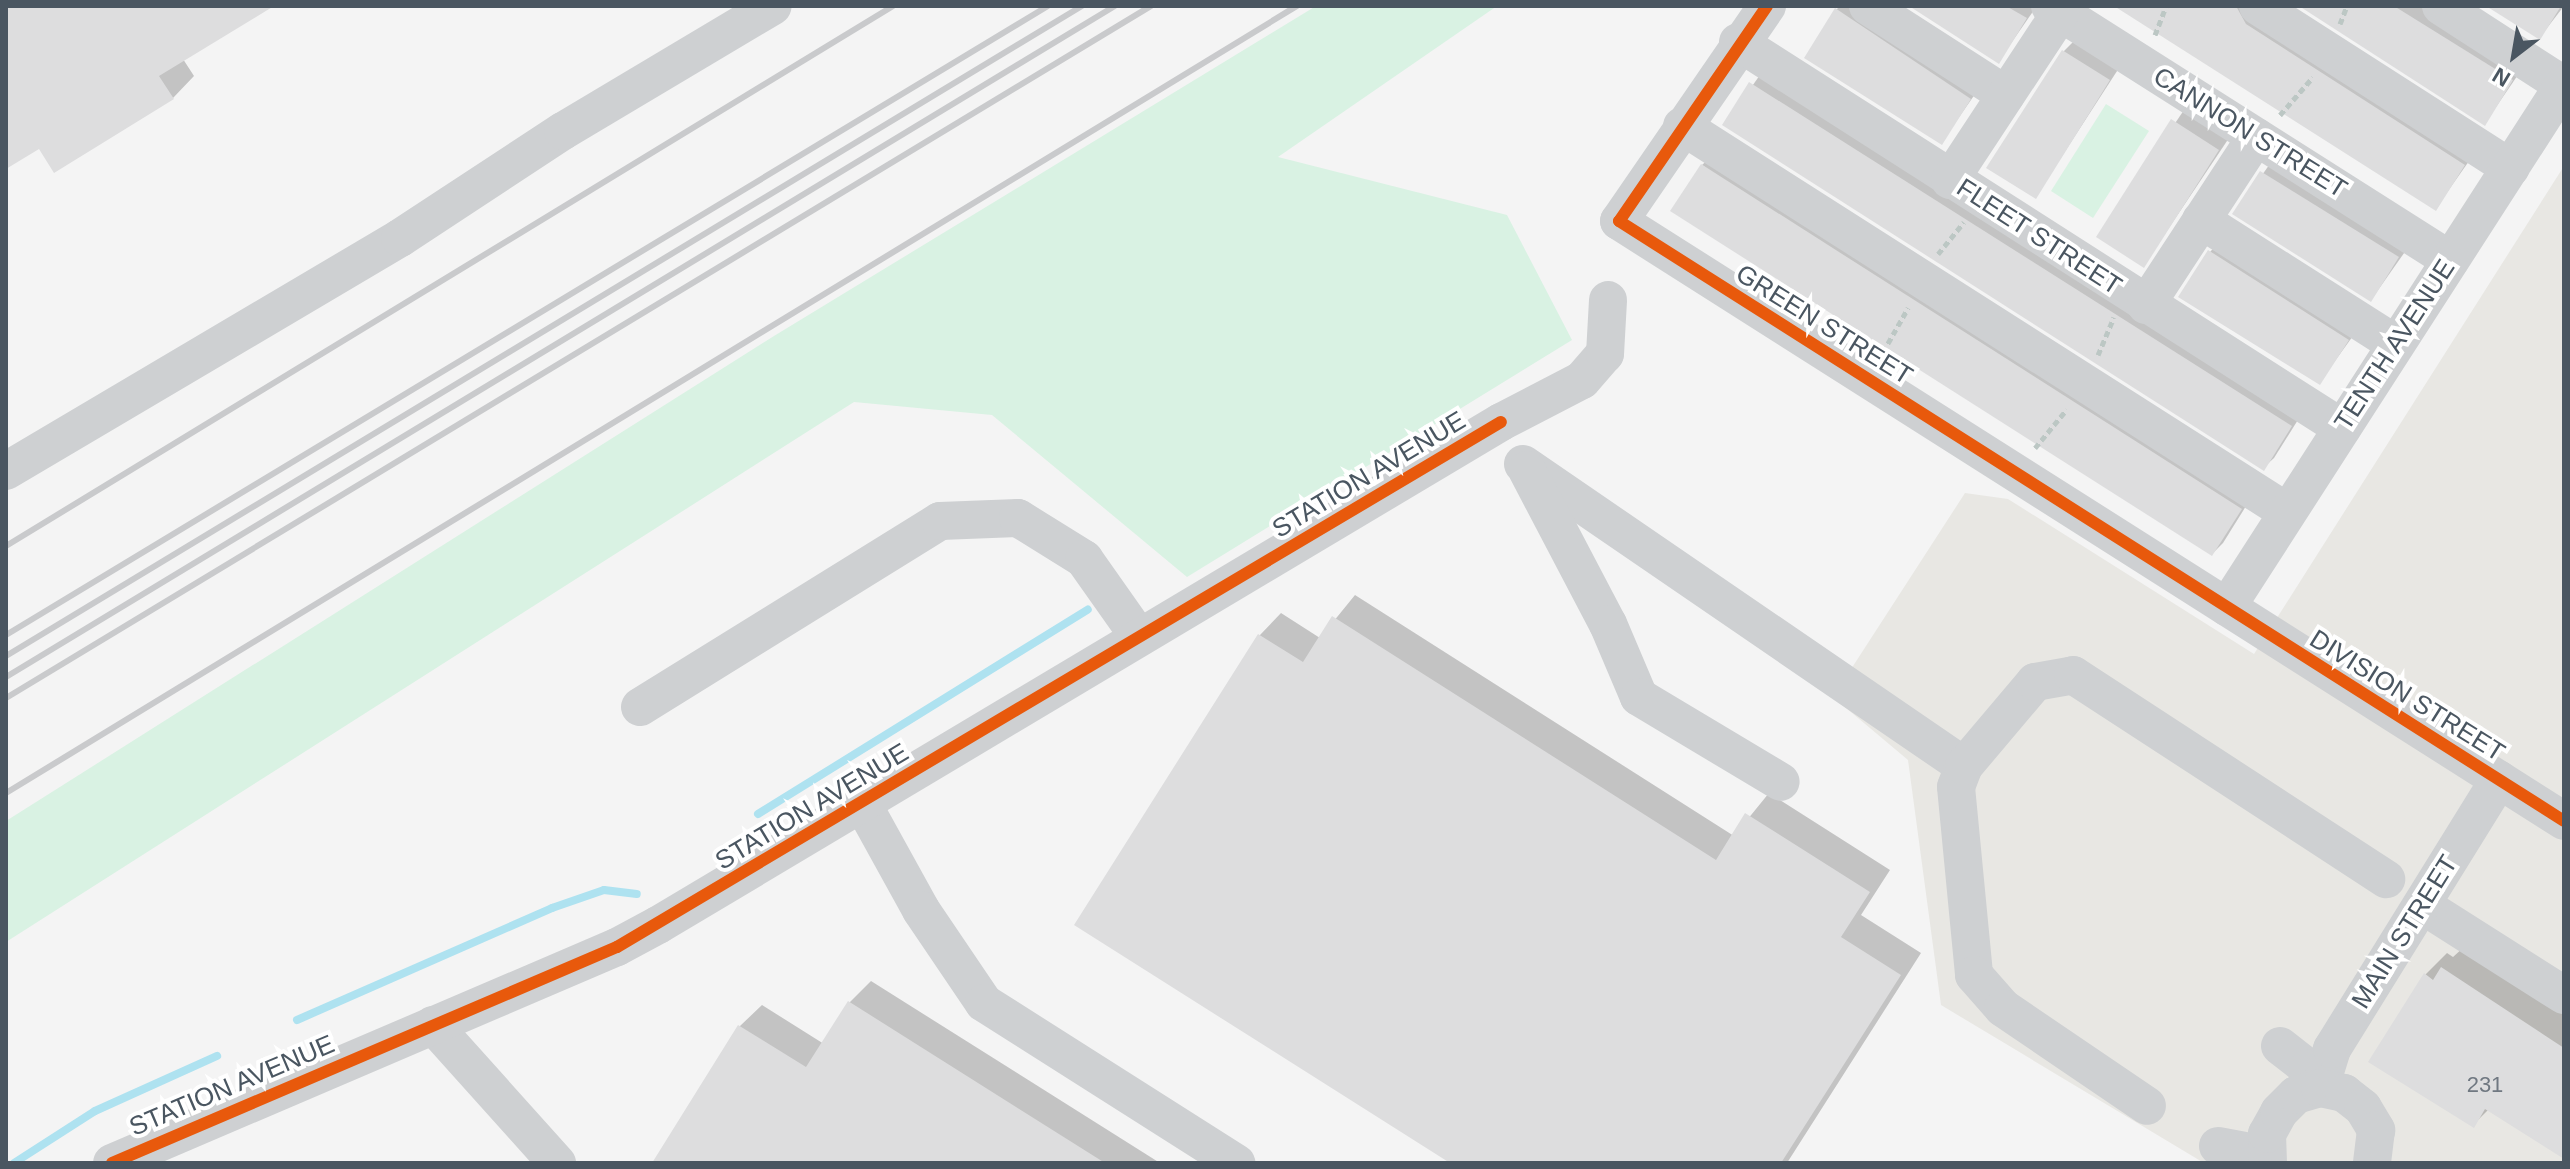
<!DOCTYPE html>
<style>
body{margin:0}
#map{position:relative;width:2570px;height:1169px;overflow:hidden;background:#f4f4f4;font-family:Helvetica,sans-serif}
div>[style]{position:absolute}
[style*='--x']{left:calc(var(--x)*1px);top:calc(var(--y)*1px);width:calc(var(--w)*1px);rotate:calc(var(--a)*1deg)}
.commercial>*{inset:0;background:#e8e7e3}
.green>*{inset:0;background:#d9f2e3}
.shadow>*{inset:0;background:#0003}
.stream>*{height:8px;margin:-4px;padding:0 4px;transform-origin:4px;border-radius:4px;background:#aee2f0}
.building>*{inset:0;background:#ddddde}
.path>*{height:5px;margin-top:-2.5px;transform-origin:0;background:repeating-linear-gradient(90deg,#bcc7c4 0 6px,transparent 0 10px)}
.minor>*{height:38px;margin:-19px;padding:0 19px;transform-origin:19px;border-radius:19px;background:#ced0d2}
.rail>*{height:6px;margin:-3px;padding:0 3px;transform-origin:3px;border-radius:3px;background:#c9cacc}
.cycleway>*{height:12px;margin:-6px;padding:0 6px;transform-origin:6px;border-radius:6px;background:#e8590c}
span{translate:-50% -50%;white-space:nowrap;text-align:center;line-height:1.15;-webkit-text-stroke:8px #fff;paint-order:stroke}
.number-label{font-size:22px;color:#707881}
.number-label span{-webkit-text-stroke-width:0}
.street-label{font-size:26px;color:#4a5661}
.frame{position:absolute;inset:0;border:8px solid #4a5661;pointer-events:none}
.north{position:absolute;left:2474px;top:16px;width:80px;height:80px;-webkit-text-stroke:6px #fff;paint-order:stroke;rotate:211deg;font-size:22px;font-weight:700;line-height:32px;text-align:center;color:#4a5661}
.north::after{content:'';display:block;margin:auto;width:28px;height:36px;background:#4a5661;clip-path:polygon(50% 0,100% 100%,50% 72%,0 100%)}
</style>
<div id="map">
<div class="commercial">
<i style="clip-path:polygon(2564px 166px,2564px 1163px,2204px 1163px,1941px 1005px,1908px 760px,1833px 697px,1965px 493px,2008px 499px,2254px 654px)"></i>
</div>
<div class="green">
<i style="clip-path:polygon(1316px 6px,1497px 6px,1278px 157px,1507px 215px,1572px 340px,1187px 577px,992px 415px,854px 402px,6px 942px,6px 821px,774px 336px)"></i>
<i style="clip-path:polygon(2106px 104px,2149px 131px,2093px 218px,2051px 191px)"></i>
</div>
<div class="shadow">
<i style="clip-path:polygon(6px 6px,266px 6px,183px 59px,194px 76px,173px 98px,40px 146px,6px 151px)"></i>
<i style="clip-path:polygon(1840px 6px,1857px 6px,1980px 87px,1941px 143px,1836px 10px)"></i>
<i style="clip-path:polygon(1912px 6px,2034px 6px,2036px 7px,1998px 62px)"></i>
<i style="clip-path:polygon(2118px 6px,2253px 6px,2474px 154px,2436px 208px)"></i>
<i style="clip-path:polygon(2302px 6px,2423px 6px,2522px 69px,2485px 123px)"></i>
<i style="clip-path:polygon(2490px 6px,2564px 6px,2540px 37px)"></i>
<i style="clip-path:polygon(2074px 41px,2119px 68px,2036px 196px,2064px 51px)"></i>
<i style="clip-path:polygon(1762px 72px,2301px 415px,2274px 458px,2263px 468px,1725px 125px)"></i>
<i style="clip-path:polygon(2184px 110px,2229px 138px,2144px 265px,2099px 236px)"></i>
<i style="clip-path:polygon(1713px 155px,2251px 498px,2223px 543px,2212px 554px,1702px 165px)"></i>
<i style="clip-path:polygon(2272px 161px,2409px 246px,2371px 300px,2235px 213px)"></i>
<i style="clip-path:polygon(2220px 241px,2358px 329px,2319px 383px,2210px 252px)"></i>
<i style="clip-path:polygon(1355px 595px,1734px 836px,1769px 793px,1890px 870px,1861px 915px,1921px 953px,1787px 1163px,1454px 1163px,1076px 924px,1260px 635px,1281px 613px,1320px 638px)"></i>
<i style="clip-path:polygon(2464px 947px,2564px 1012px,2564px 1157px,2489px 1109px,2473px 1125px,2425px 975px,2447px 953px,2453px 957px)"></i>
<i style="clip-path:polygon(871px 981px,1160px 1163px,654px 1163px,740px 1026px,762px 1005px,824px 1044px,850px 1002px)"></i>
</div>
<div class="stream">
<i style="--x:758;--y:814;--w:388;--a:-31.8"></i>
<i style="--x:297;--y:1020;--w:279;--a:-23.7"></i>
<i style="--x:552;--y:908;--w:55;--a:-19.1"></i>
<i style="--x:604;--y:890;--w:33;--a:7"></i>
<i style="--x:14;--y:1163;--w:96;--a:-32.7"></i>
<i style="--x:95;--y:1111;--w:134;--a:-24.3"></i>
</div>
<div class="building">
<i style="clip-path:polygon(6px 6px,274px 6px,159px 76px,174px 99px,54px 173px,39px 149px,6px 169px)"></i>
<i style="clip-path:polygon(1909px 6px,2006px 6px,2027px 18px,1999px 64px)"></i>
<i style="clip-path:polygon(2114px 6px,2236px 6px,2246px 24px,2465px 165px,2436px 211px)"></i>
<i style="clip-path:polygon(2299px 6px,2394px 6px,2513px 80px,2485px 126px)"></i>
<i style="clip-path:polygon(2486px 6px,2561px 6px,2540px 40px)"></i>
<i style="clip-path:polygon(1835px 8px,1971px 99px,1942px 145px,1804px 58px)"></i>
<i style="clip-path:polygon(2062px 50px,2110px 80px,2036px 199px,1986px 168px)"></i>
<i style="clip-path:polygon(1749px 82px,2292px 426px,2264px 471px,1722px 125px)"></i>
<i style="clip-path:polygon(2171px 119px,2219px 150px,2144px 268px,2096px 237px)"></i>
<i style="clip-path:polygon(1701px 164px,2242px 509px,2212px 556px,1670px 211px)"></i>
<i style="clip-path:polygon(2260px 171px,2399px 257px,2371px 302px,2232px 214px)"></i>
<i style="clip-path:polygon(2208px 250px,2349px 340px,2320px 385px,2178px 297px)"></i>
<i style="clip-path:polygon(1332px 616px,1716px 860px,1745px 813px,1870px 892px,1841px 937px,1901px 975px,1781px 1163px,1450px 1163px,1074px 925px,1258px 634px,1303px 662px)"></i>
<i style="clip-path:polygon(2441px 967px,2564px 1048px,2564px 1159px,2485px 1109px,2474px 1128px,2368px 1062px,2424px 973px,2433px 980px)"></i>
<i style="clip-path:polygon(848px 1001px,1105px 1163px,652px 1163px,738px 1025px,806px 1067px)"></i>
</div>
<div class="path">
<i style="--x:2340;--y:24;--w:19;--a:-69"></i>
<i style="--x:2155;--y:35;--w:31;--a:-69"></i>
<i style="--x:2280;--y:115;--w:50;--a:-49"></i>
<i style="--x:1938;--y:254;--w:41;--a:-50.9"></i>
<i style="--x:1883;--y:352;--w:51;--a:-60.4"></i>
<i style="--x:2098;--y:355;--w:41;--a:-67.2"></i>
<i style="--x:2035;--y:448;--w:50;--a:-50.6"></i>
</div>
<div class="minor">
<i style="--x:1767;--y:6;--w:261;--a:124.5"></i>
<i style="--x:1619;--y:221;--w:1119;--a:32.41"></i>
<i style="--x:1868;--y:6;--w:164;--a:32.8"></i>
<i style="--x:2050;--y:6;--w:474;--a:32.4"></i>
<i style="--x:2258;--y:6;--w:300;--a:32.7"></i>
<i style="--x:2441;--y:6;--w:145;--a:32.9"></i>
<i style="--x:1738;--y:42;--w:717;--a:32.58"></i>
<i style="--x:1682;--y:126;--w:718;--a:32.54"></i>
<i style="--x:1950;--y:180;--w:200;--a:-56.6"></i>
<i style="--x:2201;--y:220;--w:231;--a:32.5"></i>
<i style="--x:2146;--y:305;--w:201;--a:-56.8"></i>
<i style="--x:1523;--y:464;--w:534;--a:34.4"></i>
<i style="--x:1964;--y:766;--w:22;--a:111"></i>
<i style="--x:1956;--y:787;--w:189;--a:84.5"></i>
<i style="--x:1974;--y:975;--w:44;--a:48.7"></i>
<i style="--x:2003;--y:1008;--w:174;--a:34.2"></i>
<i style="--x:1527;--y:470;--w:174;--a:62.3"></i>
<i style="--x:1608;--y:624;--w:79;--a:67"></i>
<i style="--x:1639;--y:697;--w:165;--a:30.9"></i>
<i style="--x:6;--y:471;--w:458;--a:-30.6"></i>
<i style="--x:400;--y:238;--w:195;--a:-33.3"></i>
<i style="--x:563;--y:131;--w:244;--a:-30.8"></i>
<i style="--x:2227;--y:607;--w:622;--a:-57.2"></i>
<i style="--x:640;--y:707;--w:353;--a:-31.8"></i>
<i style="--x:940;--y:521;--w:78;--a:-2.2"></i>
<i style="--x:1018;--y:518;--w:78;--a:31.8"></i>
<i style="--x:1084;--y:559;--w:95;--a:54.8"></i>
<i style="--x:1964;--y:766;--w:110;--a:-49.8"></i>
<i style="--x:2035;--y:682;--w:39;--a:-10"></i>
<i style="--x:2073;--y:675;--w:374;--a:33.1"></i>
<i style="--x:862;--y:803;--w:122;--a:61.1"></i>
<i style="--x:921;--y:910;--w:112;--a:55.9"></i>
<i style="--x:984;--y:1003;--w:299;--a:32.4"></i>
<i style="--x:2422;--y:905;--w:168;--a:32.4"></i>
<i style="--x:433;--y:1025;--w:186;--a:48.1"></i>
<i style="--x:2280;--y:1046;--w:36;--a:38"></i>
<i style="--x:2308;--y:1068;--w:23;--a:59"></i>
<i style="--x:2320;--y:1088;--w:41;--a:-72.9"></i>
<i style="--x:2332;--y:1049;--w:317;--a:-58.2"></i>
<i style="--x:2218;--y:1146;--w:49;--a:10.6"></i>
<i style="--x:112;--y:1163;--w:549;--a:-23.16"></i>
<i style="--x:617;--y:947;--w:47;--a:-28.2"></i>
<i style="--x:658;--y:925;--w:982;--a:-30.82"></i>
<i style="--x:1501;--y:422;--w:91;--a:-27.4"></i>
<i style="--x:1582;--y:380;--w:35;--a:-49"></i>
<i style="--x:1605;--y:354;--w:54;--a:-86.8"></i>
<i style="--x:2268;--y:1163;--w:29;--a:-92"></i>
<i style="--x:2267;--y:1134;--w:25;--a:-61"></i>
<i style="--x:2279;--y:1112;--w:24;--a:-45"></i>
<i style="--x:2296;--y:1095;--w:25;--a:-16"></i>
<i style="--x:2320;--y:1088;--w:25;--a:12"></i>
<i style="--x:2344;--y:1093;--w:24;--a:38"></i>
<i style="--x:2363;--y:1108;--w:26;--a:59"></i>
<i style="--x:2376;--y:1130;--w:33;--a:97"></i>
</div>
<div class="rail">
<i style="--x:6;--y:546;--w:1038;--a:-31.33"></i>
<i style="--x:6;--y:635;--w:1217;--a:-31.12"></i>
<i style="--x:6;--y:656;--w:1257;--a:-31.14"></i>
<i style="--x:6;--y:677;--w:1296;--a:-31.18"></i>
<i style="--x:6;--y:698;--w:1338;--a:-31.15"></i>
<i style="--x:6;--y:793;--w:1512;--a:-31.37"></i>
</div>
<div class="cycleway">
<i style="--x:1767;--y:6;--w:261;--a:124.5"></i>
<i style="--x:1619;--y:221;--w:1119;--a:32.41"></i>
<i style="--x:112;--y:1163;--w:549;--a:-23.16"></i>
<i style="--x:617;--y:947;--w:1028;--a:-30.71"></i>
</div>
<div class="number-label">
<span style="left:2485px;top:1085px">231</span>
</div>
<div class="street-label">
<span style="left:2250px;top:133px;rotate:32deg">CANNON STREET</span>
<span style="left:2039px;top:237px;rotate:33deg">FLEET STREET</span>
<span style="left:1824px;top:325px;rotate:32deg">GREEN STREET</span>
<span style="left:2395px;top:345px;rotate:-57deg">TENTH AVENUE</span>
<span style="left:1369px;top:475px;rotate:-31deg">STATION AVENUE</span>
<span style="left:2407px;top:696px;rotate:32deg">DIVISION STREET</span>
<span style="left:812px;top:807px;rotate:-31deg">STATION AVENUE</span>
<span style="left:2405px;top:932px;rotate:-58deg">MAIN STREET</span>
<span style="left:232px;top:1086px;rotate:-23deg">STATION AVENUE</span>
</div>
<div class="frame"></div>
<div class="north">N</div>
</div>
